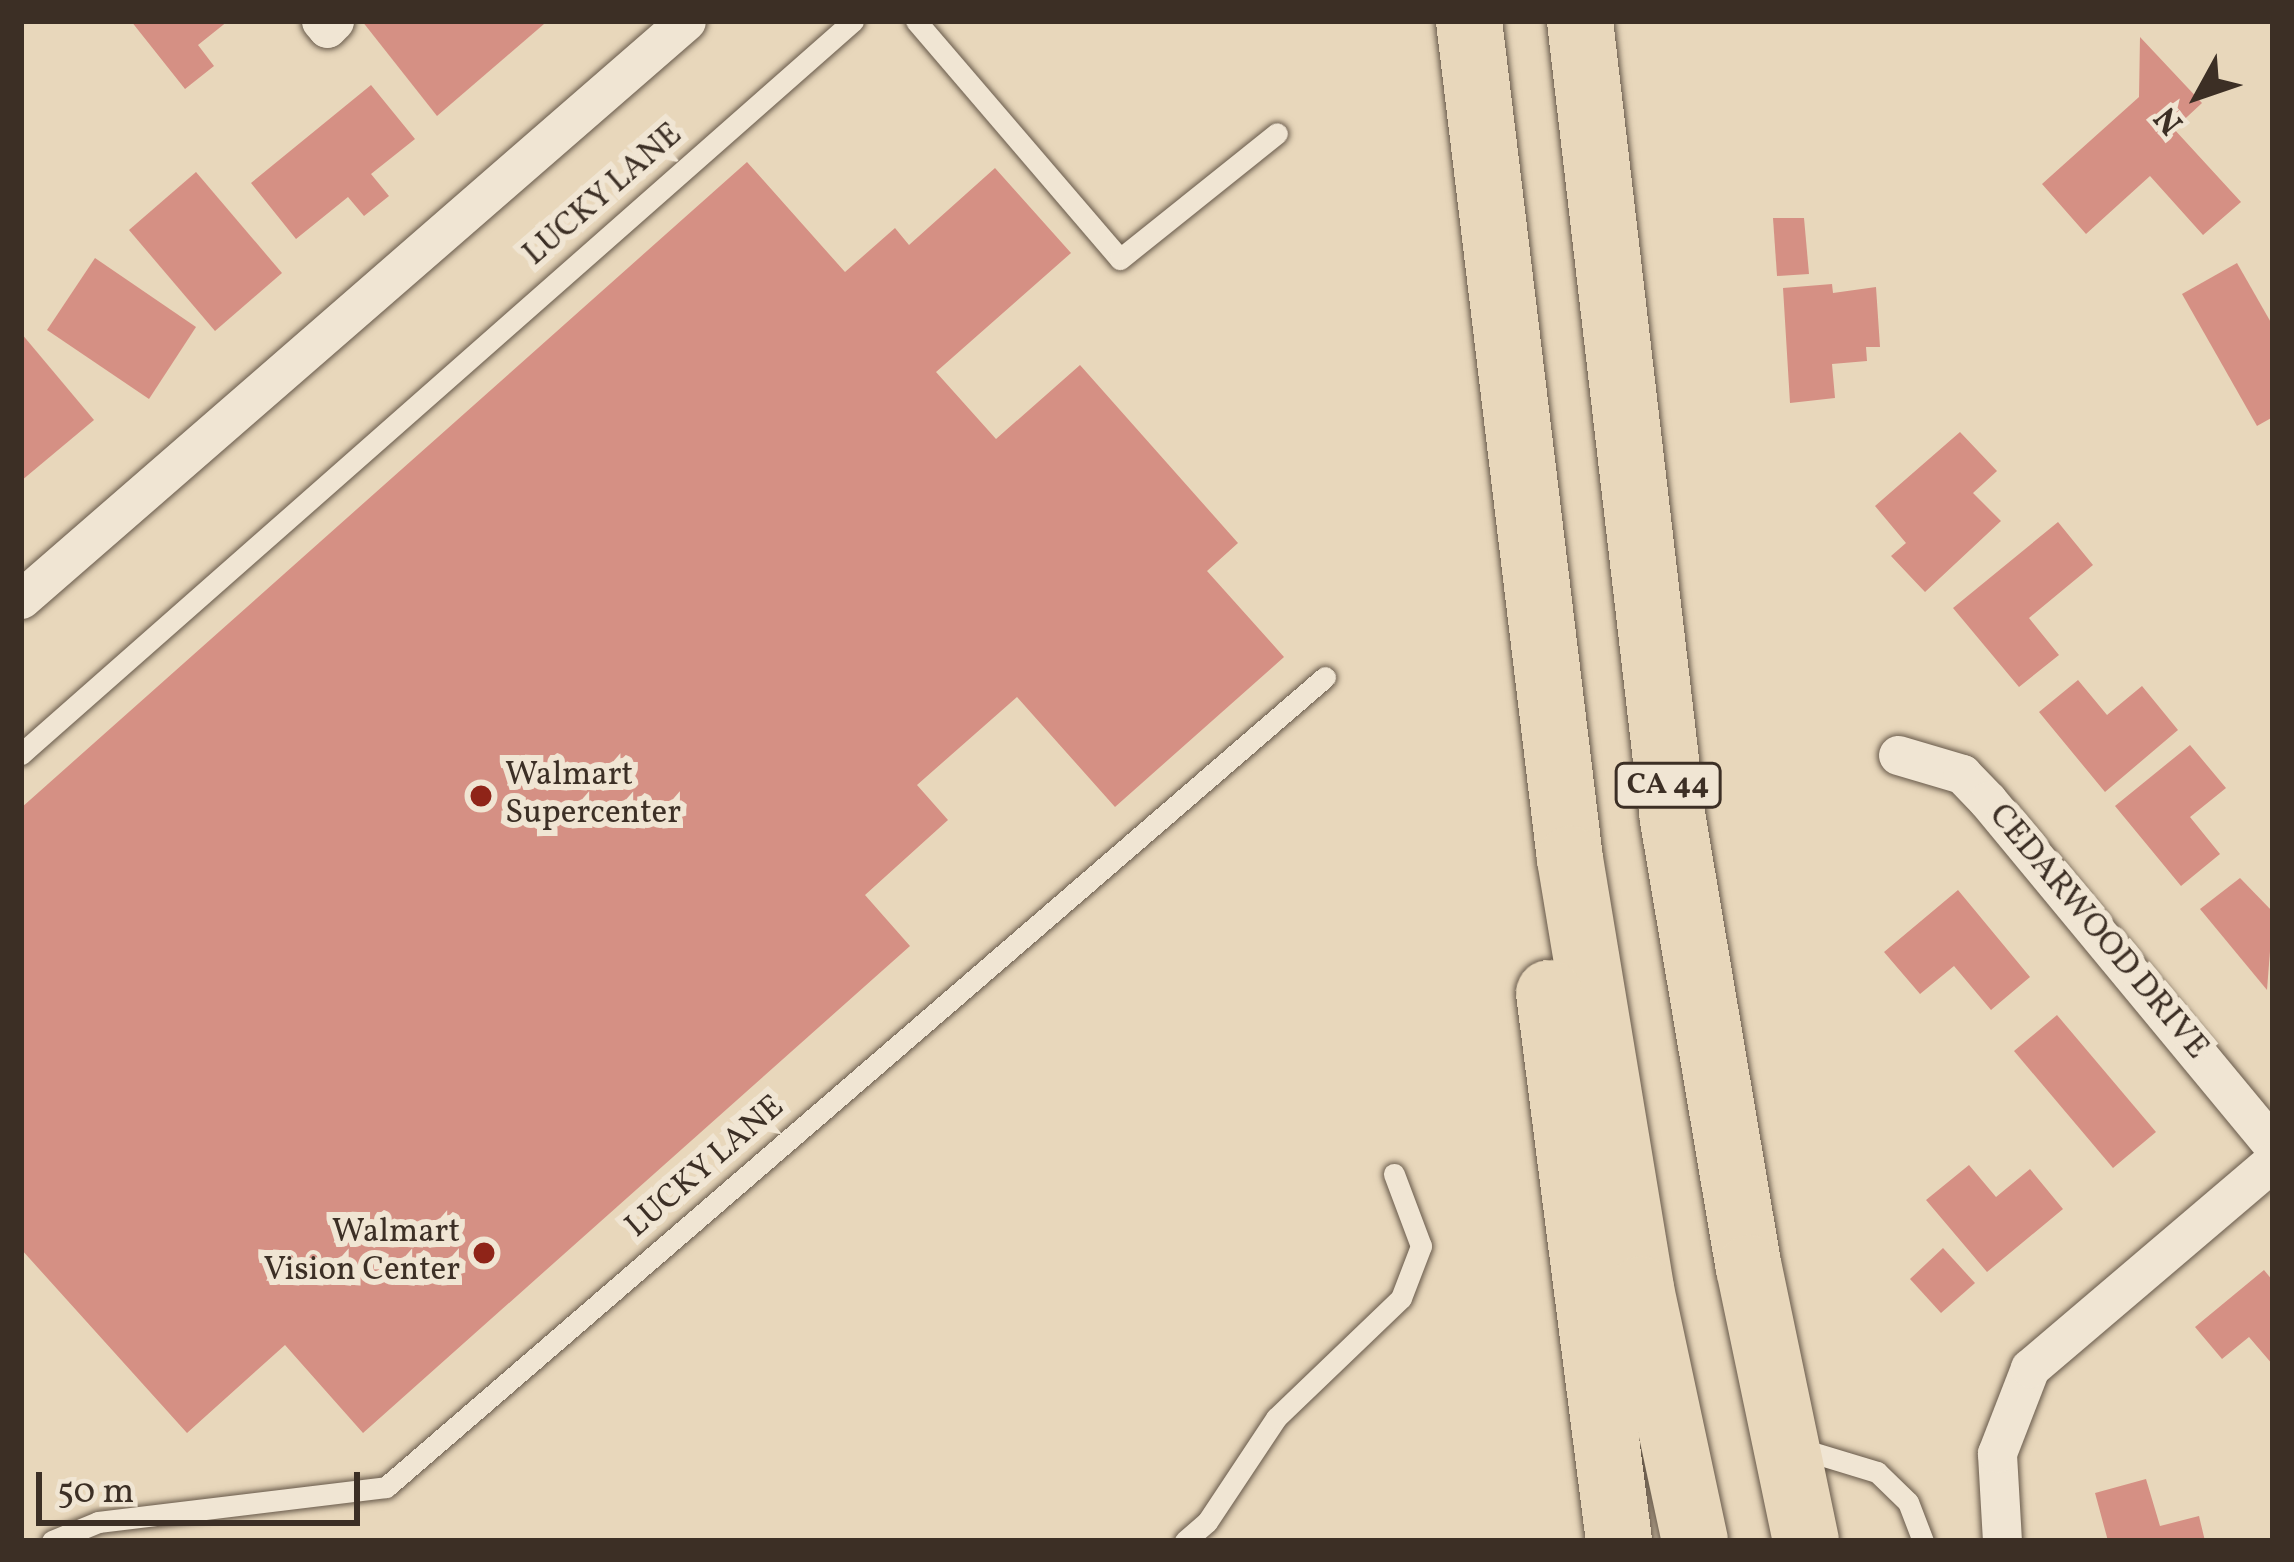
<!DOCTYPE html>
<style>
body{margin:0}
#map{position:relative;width:2294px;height:1562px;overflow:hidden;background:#e8d7bb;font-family:Vollkorn,serif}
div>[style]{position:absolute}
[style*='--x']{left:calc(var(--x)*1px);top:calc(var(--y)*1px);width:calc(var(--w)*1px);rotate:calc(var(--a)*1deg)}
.building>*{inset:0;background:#d59084}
.roads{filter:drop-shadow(0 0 3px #67594a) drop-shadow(0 0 3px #67594a)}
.service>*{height:21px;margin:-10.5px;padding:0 10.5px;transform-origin:10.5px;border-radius:10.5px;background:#f0e5d3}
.minor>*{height:39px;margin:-19.5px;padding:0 19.5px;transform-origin:19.5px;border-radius:19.5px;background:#f0e5d3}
.motorway>*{height:66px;margin:-33px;padding:0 33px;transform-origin:33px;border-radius:33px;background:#e8d7bb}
.dots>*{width:33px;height:33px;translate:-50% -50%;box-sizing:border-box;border:6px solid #f0e5d3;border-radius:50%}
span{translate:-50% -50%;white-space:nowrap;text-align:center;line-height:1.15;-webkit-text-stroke:12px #f0e5d3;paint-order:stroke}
.shield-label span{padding:3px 9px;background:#f0e5d3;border:3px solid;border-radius:9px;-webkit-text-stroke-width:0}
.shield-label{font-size:30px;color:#3c2f25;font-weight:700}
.street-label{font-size:33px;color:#3c2f25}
.poi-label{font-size:33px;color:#3c2f25}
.left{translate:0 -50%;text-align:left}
.right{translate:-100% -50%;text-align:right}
.frame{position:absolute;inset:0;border:24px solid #3c2f25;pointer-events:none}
.north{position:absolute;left:2138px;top:36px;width:120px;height:120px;-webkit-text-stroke:9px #f0e5d3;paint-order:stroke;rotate:230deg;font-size:33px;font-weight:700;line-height:48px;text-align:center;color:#3c2f25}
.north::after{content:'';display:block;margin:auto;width:42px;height:54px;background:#3c2f25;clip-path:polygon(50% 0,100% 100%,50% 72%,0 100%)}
.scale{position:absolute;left:36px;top:1472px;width:324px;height:54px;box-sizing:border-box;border:6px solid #3c2f25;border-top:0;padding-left:15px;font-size:36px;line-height:42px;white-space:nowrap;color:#3c2f25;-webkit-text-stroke:9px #f0e5d3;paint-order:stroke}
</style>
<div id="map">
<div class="building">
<i style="clip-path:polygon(131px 21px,228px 21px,198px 45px,214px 66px,185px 89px)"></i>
<i style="clip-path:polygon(362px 21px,541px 21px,544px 24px,437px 116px)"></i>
<i style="clip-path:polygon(2140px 37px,2202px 103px,2174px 129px,2241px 202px,2203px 235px,2150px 176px,2086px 234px,2042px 184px,2139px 97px)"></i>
<i style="clip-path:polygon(371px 85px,415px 139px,371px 174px,389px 196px,364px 216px,348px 197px,296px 239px,251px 183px)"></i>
<i style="clip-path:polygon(747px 162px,845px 272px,895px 228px,909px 245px,995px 168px,1071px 253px,936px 372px,996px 439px,1080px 365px,1238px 543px,1207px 571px,1284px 657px,1115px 807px,1017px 697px,917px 785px,948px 820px,865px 895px,910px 946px,363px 1433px,285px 1345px,187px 1433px,21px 1249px,21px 808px)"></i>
<i style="clip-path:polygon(196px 172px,282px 273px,215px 331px,129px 230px)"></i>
<i style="clip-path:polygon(1773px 218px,1804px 218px,1809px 274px,1777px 276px)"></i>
<i style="clip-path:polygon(95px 258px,196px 327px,149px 399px,47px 330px)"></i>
<i style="clip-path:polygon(2237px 263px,2273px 326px,2273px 417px,2257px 426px,2182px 294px)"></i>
<i style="clip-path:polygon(1832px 284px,1833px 293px,1876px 287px,1880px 347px,1866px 347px,1867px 361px,1832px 364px,1835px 398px,1790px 403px,1783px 288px)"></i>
<i style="clip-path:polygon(21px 333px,94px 420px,21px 481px)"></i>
<i style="clip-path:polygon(1960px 432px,1997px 471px,1973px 493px,2001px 521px,1925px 592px,1891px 556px,1906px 543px,1875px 506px)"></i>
<i style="clip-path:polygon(2058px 522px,2093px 565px,2029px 618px,2059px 655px,2019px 687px,1953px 608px)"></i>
<i style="clip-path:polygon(2078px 680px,2107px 715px,2142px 686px,2178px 730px,2105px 792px,2039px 712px)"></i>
<i style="clip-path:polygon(2190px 745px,2226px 788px,2190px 817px,2220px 854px,2181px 886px,2115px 806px)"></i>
<i style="clip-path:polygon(2240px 878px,2273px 912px,2267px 990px,2200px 909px)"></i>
<i style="clip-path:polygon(1958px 890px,2030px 977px,1991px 1010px,1954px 966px,1920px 994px,1884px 952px)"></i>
<i style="clip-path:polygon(2057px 1015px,2156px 1132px,2113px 1168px,2014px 1051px)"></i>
<i style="clip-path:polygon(1969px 1165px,1996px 1197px,2030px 1169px,2063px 1209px,1987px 1272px,1926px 1200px)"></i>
<i style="clip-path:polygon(1943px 1248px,1975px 1283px,1941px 1313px,1910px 1279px)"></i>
<i style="clip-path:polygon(2264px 1270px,2273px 1281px,2273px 1365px,2249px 1337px,2222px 1359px,2195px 1327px)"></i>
<i style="clip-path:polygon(2146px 1479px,2160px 1526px,2199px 1516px,2205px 1541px,2108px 1541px,2095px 1493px)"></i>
</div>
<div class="roads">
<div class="service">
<i style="--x:916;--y:21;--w:313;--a:49.4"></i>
<i style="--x:1120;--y:259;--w:201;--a:-38.7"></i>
<i style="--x:21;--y:754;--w:1109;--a:-41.38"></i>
<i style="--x:1798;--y:1448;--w:83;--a:16.9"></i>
<i style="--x:1877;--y:1472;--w:43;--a:44.1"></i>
<i style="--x:1908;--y:1502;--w:42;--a:69"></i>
<i style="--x:52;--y:1541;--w:50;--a:-22.4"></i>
<i style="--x:98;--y:1522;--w:290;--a:-6.9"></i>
<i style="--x:386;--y:1487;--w:1240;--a:-40.78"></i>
<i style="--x:1185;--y:1541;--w:29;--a:-41"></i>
<i style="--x:1207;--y:1522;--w:125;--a:-56.4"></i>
<i style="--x:1276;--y:1418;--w:173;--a:-43.8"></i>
<i style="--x:1401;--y:1298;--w:56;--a:-69"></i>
<i style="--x:1421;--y:1246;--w:77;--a:-110.6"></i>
</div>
<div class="minor">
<i style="--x:321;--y:21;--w:9;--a:49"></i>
<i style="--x:327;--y:28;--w:10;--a:-45"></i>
<i style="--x:21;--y:599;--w:881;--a:-41"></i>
<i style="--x:1898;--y:755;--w:67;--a:16.5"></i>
<i style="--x:1962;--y:774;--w:37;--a:46"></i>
<i style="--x:1988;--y:801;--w:447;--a:50.4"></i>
<i style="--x:2002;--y:1541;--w:88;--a:-93.3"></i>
<i style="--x:1997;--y:1453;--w:91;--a:-68.8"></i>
<i style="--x:2030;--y:1368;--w:319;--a:-40.4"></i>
</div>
<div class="motorway">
<i style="--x:1469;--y:21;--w:844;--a:83.13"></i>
<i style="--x:1570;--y:859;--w:436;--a:80.6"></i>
<i style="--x:1641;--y:1289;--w:258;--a:77.9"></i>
<i style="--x:1580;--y:21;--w:804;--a:83.36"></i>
<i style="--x:1673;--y:820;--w:454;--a:80.4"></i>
<i style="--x:1749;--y:1268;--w:279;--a:78.2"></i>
<i style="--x:1549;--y:993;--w:552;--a:82.72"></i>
</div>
</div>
<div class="dots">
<i style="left:481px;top:796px;background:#8f2418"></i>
<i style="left:484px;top:1253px;background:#8f2418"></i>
</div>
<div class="shield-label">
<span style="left:1668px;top:785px">CA 44</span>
</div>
<div class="street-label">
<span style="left:604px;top:196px;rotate:-41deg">LUCKY LANE</span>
<span style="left:2097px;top:933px;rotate:50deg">CEDARWOOD DRIVE</span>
<span style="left:706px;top:1168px;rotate:-41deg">LUCKY LANE</span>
</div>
<div class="poi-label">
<span class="left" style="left:505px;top:796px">Walmart<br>Supercenter</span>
<span class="right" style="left:460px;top:1253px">Walmart<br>Vision Center</span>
</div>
<div class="frame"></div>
<div class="north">N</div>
<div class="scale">50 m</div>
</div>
